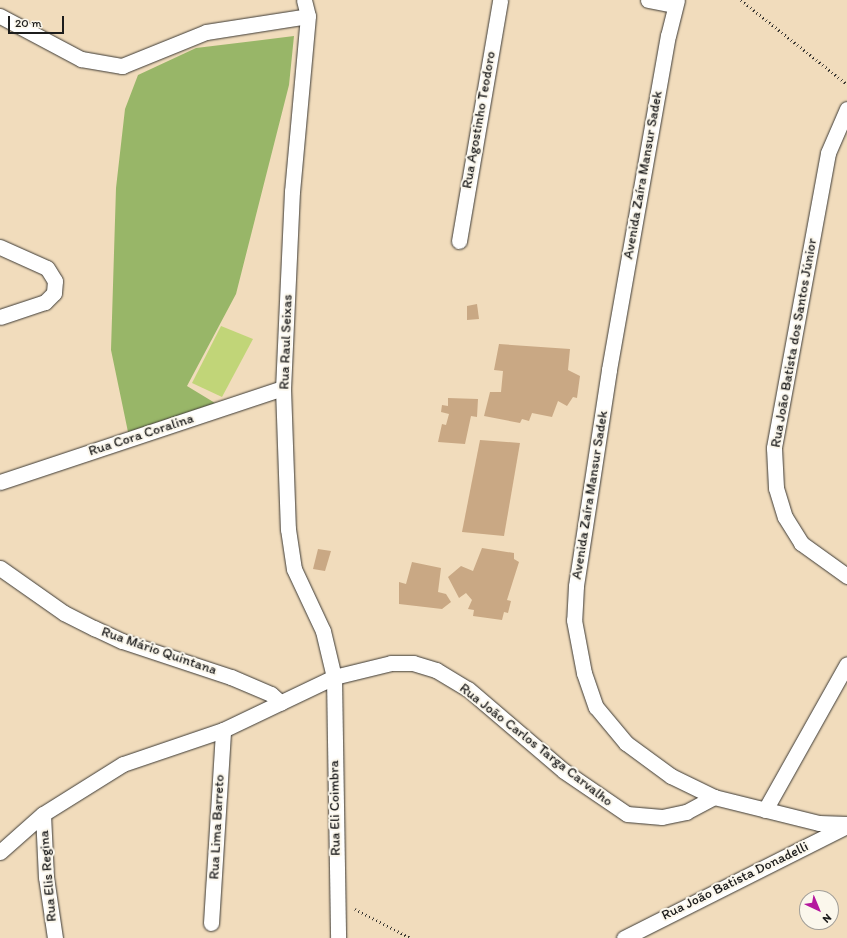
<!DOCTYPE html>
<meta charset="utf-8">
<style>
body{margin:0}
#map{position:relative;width:847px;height:938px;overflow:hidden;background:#f1dcbc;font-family:Itim,sans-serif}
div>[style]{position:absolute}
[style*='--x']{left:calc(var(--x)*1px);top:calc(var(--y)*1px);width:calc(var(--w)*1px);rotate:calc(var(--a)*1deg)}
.green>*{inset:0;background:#c1d578}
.forest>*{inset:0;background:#98b668}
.building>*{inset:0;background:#c9a884}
.path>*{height:2.5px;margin-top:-1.25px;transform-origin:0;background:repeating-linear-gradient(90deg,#3c3934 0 1px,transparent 0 4px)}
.roads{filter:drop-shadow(0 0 1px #3c3934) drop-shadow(0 0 1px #3c3934)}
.minor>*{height:15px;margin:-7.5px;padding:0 7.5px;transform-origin:7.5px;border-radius:7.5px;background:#fff}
span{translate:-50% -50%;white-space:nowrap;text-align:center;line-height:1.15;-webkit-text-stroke:4px #fbf7ec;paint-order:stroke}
.street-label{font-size:14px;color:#1c1c1c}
.north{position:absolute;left:799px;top:890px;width:40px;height:40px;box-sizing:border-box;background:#fbf7ec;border:1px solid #a29f99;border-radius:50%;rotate:136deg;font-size:11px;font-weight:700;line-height:16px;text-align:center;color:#1c1c1c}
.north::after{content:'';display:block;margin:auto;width:14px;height:18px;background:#b5179e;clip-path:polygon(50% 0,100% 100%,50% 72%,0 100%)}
.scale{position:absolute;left:8px;top:16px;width:56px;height:18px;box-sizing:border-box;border:2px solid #1c1c1c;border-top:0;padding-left:5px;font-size:12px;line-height:14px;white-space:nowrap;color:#1c1c1c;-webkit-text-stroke:3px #fbf7ec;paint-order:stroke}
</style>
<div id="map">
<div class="green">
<i style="clip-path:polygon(221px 326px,253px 339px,222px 397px,192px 383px)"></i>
</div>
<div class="forest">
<i style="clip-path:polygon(294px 36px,289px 85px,236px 294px,187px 386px,215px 403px,128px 432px,111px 350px,116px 188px,125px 109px,138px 75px,196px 48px)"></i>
</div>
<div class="building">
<i style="clip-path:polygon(477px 304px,479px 319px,467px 320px,467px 306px)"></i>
<i style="clip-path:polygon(499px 344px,570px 349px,568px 370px,580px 376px,577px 398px,573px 397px,567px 406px,558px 401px,552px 417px,532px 413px,529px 421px,522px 419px,520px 423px,484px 416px,490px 392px,501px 392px,503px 371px,494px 370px)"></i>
<i style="clip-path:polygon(448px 398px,478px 399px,477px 417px,471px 416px,465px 444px,438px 442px,442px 424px,446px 425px,449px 414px,441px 412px,442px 405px,448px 406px)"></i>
<i style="clip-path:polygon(480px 440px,520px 443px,504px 536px,462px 532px)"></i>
<i style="clip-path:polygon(482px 548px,514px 553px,514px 559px,519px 562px,507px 600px,511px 601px,508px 613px,504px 612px,502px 620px,473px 616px,474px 610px,468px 609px,472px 600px,466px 593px,459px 598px,448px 577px,461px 566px,473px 571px)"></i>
<i style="clip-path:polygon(318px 549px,331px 551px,325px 571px,313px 569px)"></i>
<i style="clip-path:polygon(412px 562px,441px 568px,438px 592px,446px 594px,451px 602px,442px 609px,399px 604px,399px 582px,406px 584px)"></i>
</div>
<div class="path">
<i style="--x:741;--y:0;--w:135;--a:38.4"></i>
<i style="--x:355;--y:909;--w:63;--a:27.4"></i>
</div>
<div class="roads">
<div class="minor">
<i style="--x:304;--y:0;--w:16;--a:76"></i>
<i style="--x:308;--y:16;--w:176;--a:95.2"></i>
<i style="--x:292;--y:191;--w:197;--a:92.6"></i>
<i style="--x:283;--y:388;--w:141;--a:88"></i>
<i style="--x:288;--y:529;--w:40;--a:81.5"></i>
<i style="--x:294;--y:569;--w:68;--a:64.9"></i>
<i style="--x:323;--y:631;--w:47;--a:76.6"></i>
<i style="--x:334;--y:677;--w:261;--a:89.1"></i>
<i style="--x:648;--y:0;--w:26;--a:11"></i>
<i style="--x:677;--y:0;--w:36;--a:104"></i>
<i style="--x:668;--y:35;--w:340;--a:100"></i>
<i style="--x:609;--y:370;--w:219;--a:98.7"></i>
<i style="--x:576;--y:586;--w:34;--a:93"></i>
<i style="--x:574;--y:620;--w:54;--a:79.3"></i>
<i style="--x:584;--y:673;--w:36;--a:71"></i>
<i style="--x:596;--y:707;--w:47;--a:50.2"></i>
<i style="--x:626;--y:743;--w:56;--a:36.3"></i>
<i style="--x:671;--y:776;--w:48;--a:26"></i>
<i style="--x:714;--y:797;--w:108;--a:13.9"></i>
<i style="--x:819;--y:823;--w:28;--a:2"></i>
<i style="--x:0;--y:16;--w:92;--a:28"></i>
<i style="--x:81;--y:59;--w:42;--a:9.7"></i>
<i style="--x:122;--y:66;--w:91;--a:-22"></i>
<i style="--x:206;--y:32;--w:103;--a:-8.9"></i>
<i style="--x:847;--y:109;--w:48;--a:113.4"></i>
<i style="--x:828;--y:153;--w:300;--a:100.4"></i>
<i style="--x:774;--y:448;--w:40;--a:87.1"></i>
<i style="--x:776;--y:488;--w:30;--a:73"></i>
<i style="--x:785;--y:517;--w:31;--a:58"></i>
<i style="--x:801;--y:543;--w:57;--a:35.7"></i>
<i style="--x:459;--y:241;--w:244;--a:-80.3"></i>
<i style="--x:0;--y:247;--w:51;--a:24.1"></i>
<i style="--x:47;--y:268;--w:15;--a:58"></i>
<i style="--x:55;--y:281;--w:12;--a:95"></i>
<i style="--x:54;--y:293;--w:13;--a:135"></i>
<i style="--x:45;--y:302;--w:47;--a:161.6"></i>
<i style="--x:0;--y:482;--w:298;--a:-18.4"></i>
<i style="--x:0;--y:568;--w:78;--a:35.1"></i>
<i style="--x:64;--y:613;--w:34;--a:27"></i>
<i style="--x:94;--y:628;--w:31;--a:25"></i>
<i style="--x:122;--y:641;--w:115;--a:18.3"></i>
<i style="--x:231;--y:677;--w:43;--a:23"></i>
<i style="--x:271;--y:694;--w:13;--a:42"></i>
<i style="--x:765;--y:810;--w:167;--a:-60.7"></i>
<i style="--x:43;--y:814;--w:63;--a:87.3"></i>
<i style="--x:46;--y:877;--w:62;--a:81.6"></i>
<i style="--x:0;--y:852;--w:57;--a:-41.5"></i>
<i style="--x:43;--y:814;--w:94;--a:-32"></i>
<i style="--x:123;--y:764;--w:106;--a:-18.8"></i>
<i style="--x:223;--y:730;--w:123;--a:-25.5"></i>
<i style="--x:334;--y:677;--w:59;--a:-13.8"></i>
<i style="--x:391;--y:663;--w:22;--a:0"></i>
<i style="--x:413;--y:663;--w:24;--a:17"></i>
<i style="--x:436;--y:670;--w:37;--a:31"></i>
<i style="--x:468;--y:689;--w:126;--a:40.5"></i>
<i style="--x:564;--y:771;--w:76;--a:34.3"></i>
<i style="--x:627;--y:814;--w:35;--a:5"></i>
<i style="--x:662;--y:817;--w:25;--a:-12"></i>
<i style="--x:686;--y:812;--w:32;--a:-28"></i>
<i style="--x:211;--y:923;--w:193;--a:-86.4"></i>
<i style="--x:624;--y:938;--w:250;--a:-26.7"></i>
</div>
</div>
<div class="street-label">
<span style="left:479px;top:120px;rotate:-80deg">Rua Agostinho Teodoro</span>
<span style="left:643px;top:175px;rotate:-80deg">Avenida Zaíra Mansur Sadek</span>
<span style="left:286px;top:342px;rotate:-88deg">Rua Raul Seixas</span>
<span style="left:794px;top:343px;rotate:-80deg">Rua João Batista dos Santos Júnior</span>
<span style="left:141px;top:435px;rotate:-18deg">Rua Cora Coralina</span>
<span style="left:590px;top:495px;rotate:-81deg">Avenida Zaíra Mansur Sadek</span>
<span style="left:159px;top:651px;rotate:19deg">Rua Mário Quintana</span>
<span style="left:536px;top:745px;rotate:38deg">Rua João Carlos Targa Carvalho</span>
<span style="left:335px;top:808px;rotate:-91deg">Rua Eli Coimbra</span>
<span style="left:217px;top:827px;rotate:-87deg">Rua Lima Barreto</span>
<span style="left:48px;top:876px;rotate:-95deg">Rua Elis Regina</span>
<span style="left:735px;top:881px;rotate:-26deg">Rua João Batista Donadelli</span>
</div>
<div class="north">N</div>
<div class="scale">20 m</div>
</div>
